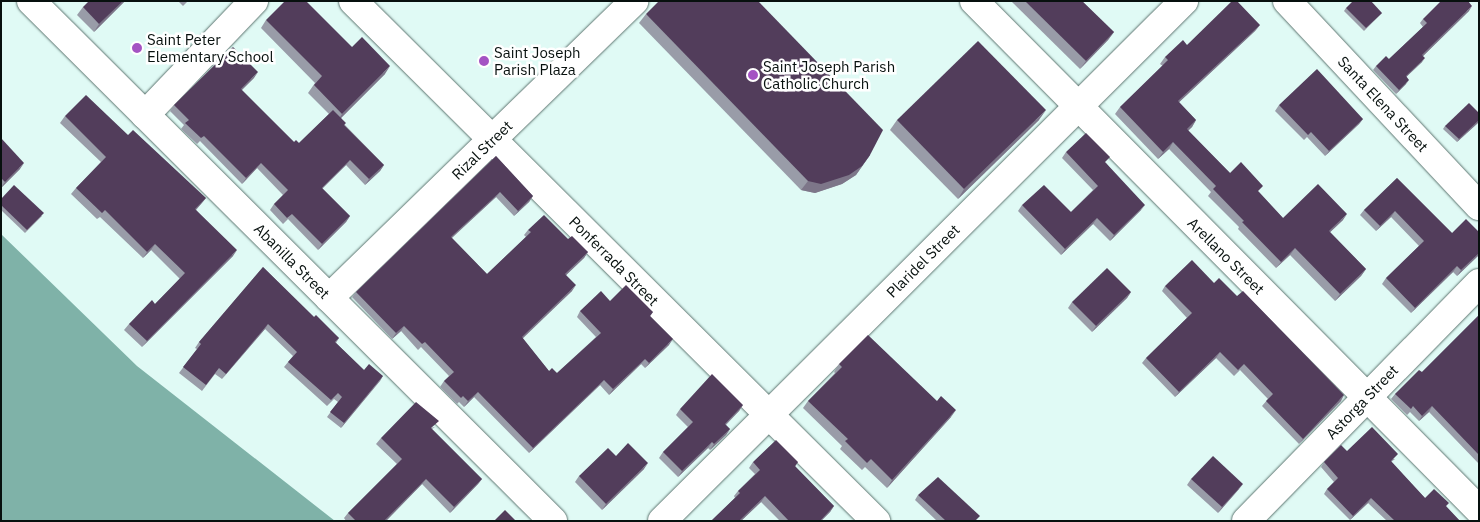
<!DOCTYPE html>
<style>
body{margin:0}
#map{position:relative;width:1480px;height:522px;overflow:hidden;background:#e0faf5;font-family:"IBM Plex Sans",sans-serif}
div>[style]{position:absolute}
[style*='--x']{left:calc(var(--x)*1px);top:calc(var(--y)*1px);width:calc(var(--w)*1px);rotate:calc(var(--a)*1deg)}
.water>*{inset:0;background:#7fb2a8}
.roads{filter:drop-shadow(0 0 1px #5d7570) drop-shadow(0 0 1px #5d7570)}
.minor>*{height:28px;margin:-14px;padding:0 14px;transform-origin:14px;border-radius:14px;background:#fff}
.wall>*{inset:0;background:#999ca8}
.shaded-wall>*{inset:0;background:#7d7689}
.building>*{inset:0;background:#523d5b}
.dots>*{width:14px;height:14px;translate:-50% -50%;box-sizing:border-box;border:2px solid #fff;border-radius:50%}
span{translate:-50% -50%;white-space:nowrap;text-align:center;line-height:1.15;-webkit-text-stroke:5px #fff;paint-order:stroke}
.poi-label{font-size:15px;color:#07100e}
.left{translate:0 -50%;text-align:left}
.street-label{font-size:15px;color:#07100e}
.frame{position:absolute;inset:0;border:2px solid #07100e;pointer-events:none}
</style>
<div id="map">
<div class="water">
<i style="clip-path:polygon(1px 234px,137px 366px,335px 521px,1px 521px)"></i>
</div>
<div class="roads">
<div class="minor">
<i style="--x:31;--y:1;--w:737;--a:44.89"></i>
<i style="--x:353;--y:1;--w:738;--a:44.84"></i>
<i style="--x:974;--y:1;--w:717;--a:45.23"></i>
<i style="--x:1287;--y:1;--w:281;--a:46.9"></i>
<i style="--x:145;--y:115;--w:158;--a:-46.3"></i>
<i style="--x:329;--y:298;--w:426;--a:-44.2"></i>
<i style="--x:662;--y:521;--w:737;--a:-44.89"></i>
<i style="--x:1246;--y:521;--w:333;--a:-45.6"></i>
</div>
</div>
<div class="wall">
<i style="clip-path:polygon(125px 1px,94px 32px,77px 15px,83px 7px)"></i>
<i style="clip-path:polygon(178px 1px,188px 1px,183px 6px)"></i>
<i style="clip-path:polygon(1011px 1px,1082px 1px,1114px 32px,1108px 40px,1080px 69px)"></i>
<i style="clip-path:polygon(1346px 8px,1382px 13px,1364px 31px,1344px 11px)"></i>
<i style="clip-path:polygon(1469px 11px,1423px 56px,1422px 62px,1406px 77px,1406px 84px,1396px 94px,1373px 70px,1376px 66px,1389px 59px,1423px 27px,1420px 23px,1423px 19px)"></i>
<i style="clip-path:polygon(646px 14px,870px 155px,856px 175px,842px 184px,815px 193px,801px 190px,639px 23px)"></i>
<i style="clip-path:polygon(266px 20px,352px 47px,385px 74px,341px 118px,345px 125px,384px 165px,380px 171px,365px 185px,346px 165px,322px 188px,350px 216px,346px 222px,318px 250px,288px 219px,283px 224px,270px 210px,274px 204px,283px 195px,257px 168px,242px 184px,200px 141px,197px 144px,181px 129px,184px 125px,170px 111px,174px 105px,254px 78px,241px 90px,294px 142px,299px 143px,329px 114px,308px 93px,315px 83px,261px 28px)"></i>
<i style="clip-path:polygon(1260px 25px,1255px 31px,1179px 102px,1196px 120px,1192px 127px,1188px 131px,1230px 173px,1259px 192px,1283px 218px,1343px 220px,1330px 232px,1366px 269px,1361px 276px,1335px 301px,1290px 255px,1276px 268px,1238px 229px,1239px 227px,1208px 196px,1211px 192px,1169px 149px,1158px 159px,1115px 114px,1120px 107px,1163px 66px,1160px 64px,1165px 57px,1187px 45px)"></i>
<i style="clip-path:polygon(1279px 105px,1363px 119px,1359px 124px,1325px 156px,1307px 137px,1304px 140px,1275px 111px)"></i>
<i style="clip-path:polygon(1479px 113px,1479px 122px,1457px 142px,1443px 129px,1445px 126px)"></i>
<i style="clip-path:polygon(65px 116px,128px 135px,206px 198px,196px 210px,233px 256px,142px 347px,124px 330px,129px 324px,155px 304px,180px 279px,151px 250px,143px 258px,100px 217px,97px 219px,71px 194px,76px 188px,101px 162px,60px 123px)"></i>
<i style="clip-path:polygon(897px 120px,1039px 120px,958px 199px,890px 130px)"></i>
<i style="clip-path:polygon(1px 138px,20px 169px,1px 188px)"></i>
<i style="clip-path:polygon(1066px 152px,1106px 163px,1141px 210px,1110px 241px,1093px 224px,1061px 255px,1018px 211px,1022px 205px,1071px 212px,1093px 190px,1062px 158px)"></i>
<i style="clip-path:polygon(496px 156px,533px 196px,529px 202px,514px 216px,496px 197px,452px 238px,487px 274px,526px 237px,524px 235px,528px 230px,568px 239px,588px 252px,584px 258px,566px 275px,572px 291px,522px 338px,549px 371px,557px 373px,596px 337px,577px 317px,580px 311px,610px 301px,653px 312px,650px 316px,669px 345px,645px 368px,641px 364px,609px 395px,600px 385px,529px 453px,474px 397px,464px 407px,459px 402px,457px 404px,440px 387px,444px 381px,449px 376px,421px 347px,418px 350px,401px 331px,392px 339px,352px 297px,356px 292px)"></i>
<i style="clip-path:polygon(1397px 178px,1452px 233px,1479px 255px,1457px 276px,1453px 272px,1411px 313px,1382px 284px,1386px 278px,1419px 246px,1391px 217px,1376px 231px,1360px 215px,1364px 210px)"></i>
<i style="clip-path:polygon(1px 199px,42px 216px,25px 233px,1px 210px)"></i>
<i style="clip-path:polygon(263px 267px,314px 317px,339px 338px,336px 343px,364px 370px,383px 376px,341px 428px,327px 417px,338px 402px,334px 399px,327px 406px,284px 367px,293px 356px,265px 329px,222px 379px,215px 374px,202px 391px,179px 373px,197px 349px,195px 348px,199px 342px)"></i>
<i style="clip-path:polygon(1214px 283px,1341px 401px,1299px 444px,1262px 406px,1268px 399px,1240px 370px,1234px 376px,1216px 358px,1175px 397px,1142px 363px,1146px 358px,1187px 318px,1162px 291px,1165px 286px)"></i>
<i style="clip-path:polygon(1131px 292px,1127px 298px,1092px 332px,1068px 308px,1072px 302px)"></i>
<i style="clip-path:polygon(1479px 315px,1479px 464px,1429px 412px,1419px 421px,1410px 412px,1407px 415px,1391px 399px,1395px 394px,1422px 372px)"></i>
<i style="clip-path:polygon(839px 364px,951px 417px,887px 488px,865px 467px,862px 470px,840px 449px,842px 446px,803px 408px,808px 401px,835px 373px,834px 372px)"></i>
<i style="clip-path:polygon(743px 405px,739px 411px,726px 425px,730px 429px,726px 435px,710px 450px,708px 448px,678px 477px,659px 458px,663px 452px,688px 427px,676px 415px,680px 409px)"></i>
<i style="clip-path:polygon(435px 427px,432px 429px,482px 479px,478px 484px,450px 513px,422px 484px,386px 521px,346px 521px,344px 518px,348px 513px,397px 464px,376px 444px,381px 438px)"></i>
<i style="clip-path:polygon(1347px 451px,1395px 459px,1391px 462px,1425px 498px,1446px 507px,1460px 521px,1387px 521px,1368px 503px,1350px 520px,1324px 494px,1327px 489px,1334px 482px,1321px 467px,1324px 462px)"></i>
<i style="clip-path:polygon(616px 456px,644px 469px,602px 510px,575px 482px,579px 476px)"></i>
<i style="clip-path:polygon(753px 462px,798px 462px,795px 467px,834px 506px,830px 512px,821px 521px,780px 521px,761px 502px,741px 521px,711px 521px,735px 498px,734px 496px,738px 491px,755px 474px,749px 468px)"></i>
<i style="clip-path:polygon(1191px 479px,1239px 489px,1218px 513px,1187px 485px)"></i>
<i style="clip-path:polygon(918px 495px,976px 521px,937px 521px,915px 500px)"></i>
</div>
<div class="shaded-wall">
<i style="clip-path:polygon(123px 1px,125px 1px,94px 32px,99px 24px)"></i>
<i style="clip-path:polygon(1472px 6px,1469px 11px,1419px 60px,1422px 55px)"></i>
<i style="clip-path:polygon(1260px 25px,1255px 31px,1173px 108px,1178px 101px)"></i>
<i style="clip-path:polygon(1114px 32px,1108px 40px,1080px 69px,1086px 61px)"></i>
<i style="clip-path:polygon(1425px 58px,1422px 62px,1403px 80px,1406px 76px)"></i>
<i style="clip-path:polygon(390px 66px,385px 74px,337px 122px,342px 114px)"></i>
<i style="clip-path:polygon(258px 72px,254px 78px,237px 95px,241px 89px)"></i>
<i style="clip-path:polygon(1409px 80px,1406px 84px,1396px 94px,1399px 90px)"></i>
<i style="clip-path:polygon(1046px 110px,1039px 120px,958px 199px,964px 189px)"></i>
<i style="clip-path:polygon(1363px 119px,1359px 124px,1325px 156px,1329px 151px)"></i>
<i style="clip-path:polygon(1196px 120px,1192px 127px,1182px 136px,1187px 129px)"></i>
<i style="clip-path:polygon(1479px 120px,1479px 122px,1457px 142px,1459px 139px)"></i>
<i style="clip-path:polygon(1173px 142px,1169px 149px,1158px 159px,1163px 152px)"></i>
<i style="clip-path:polygon(870px 155px,856px 175px,842px 184px,815px 193px,801px 190px,808px 181px)"></i>
<i style="clip-path:polygon(350px 160px,346px 165px,318px 193px,322px 188px)"></i>
<i style="clip-path:polygon(24px 163px,20px 169px,1px 188px,5px 182px)"></i>
<i style="clip-path:polygon(261px 163px,257px 168px,242px 184px,246px 178px)"></i>
<i style="clip-path:polygon(384px 165px,380px 171px,365px 185px,369px 179px)"></i>
<i style="clip-path:polygon(500px 192px,496px 197px,447px 242px,451px 237px)"></i>
<i style="clip-path:polygon(533px 196px,529px 202px,514px 216px,518px 211px)"></i>
<i style="clip-path:polygon(206px 198px,201px 204px,191px 215px,195px 209px)"></i>
<i style="clip-path:polygon(1145px 205px,1141px 210px,1110px 241px,1114px 235px)"></i>
<i style="clip-path:polygon(1395px 211px,1391px 217px,1376px 231px,1380px 226px)"></i>
<i style="clip-path:polygon(1347px 214px,1343px 220px,1324px 238px,1329px 231px)"></i>
<i style="clip-path:polygon(350px 216px,346px 222px,318px 250px,322px 244px)"></i>
<i style="clip-path:polygon(1097px 218px,1093px 224px,1061px 255px,1065px 249px)"></i>
<i style="clip-path:polygon(155px 244px,151px 250px,143px 258px,147px 252px)"></i>
<i style="clip-path:polygon(1295px 248px,1290px 255px,1276px 268px,1281px 262px)"></i>
<i style="clip-path:polygon(237px 250px,233px 256px,142px 347px,147px 341px)"></i>
<i style="clip-path:polygon(588px 252px,584px 258px,561px 280px,565px 274px)"></i>
<i style="clip-path:polygon(1479px 253px,1479px 255px,1457px 276px,1461px 270px)"></i>
<i style="clip-path:polygon(1457px 266px,1453px 272px,1411px 313px,1415px 308px)"></i>
<i style="clip-path:polygon(1366px 269px,1361px 276px,1335px 301px,1340px 294px)"></i>
<i style="clip-path:polygon(576px 285px,572px 291px,518px 343px,522px 337px)"></i>
<i style="clip-path:polygon(1131px 292px,1127px 298px,1092px 332px,1096px 326px)"></i>
<i style="clip-path:polygon(268px 324px,265px 329px,222px 379px,226px 374px)"></i>
<i style="clip-path:polygon(404px 326px,401px 331px,392px 339px,396px 333px)"></i>
<i style="clip-path:polygon(673px 339px,669px 345px,645px 368px,649px 363px)"></i>
<i style="clip-path:polygon(1220px 352px,1216px 358px,1175px 397px,1179px 392px)"></i>
<i style="clip-path:polygon(645px 359px,641px 364px,609px 395px,613px 389px)"></i>
<i style="clip-path:polygon(383px 376px,380px 381px,341px 428px,344px 423px)"></i>
<i style="clip-path:polygon(604px 380px,600px 385px,529px 453px,533px 448px)"></i>
<i style="clip-path:polygon(478px 392px,474px 397px,464px 407px,468px 401px)"></i>
<i style="clip-path:polygon(1344px 395px,1341px 401px,1299px 444px,1303px 439px)"></i>
<i style="clip-path:polygon(743px 405px,739px 411px,721px 429px,725px 424px)"></i>
<i style="clip-path:polygon(1432px 406px,1429px 412px,1419px 421px,1422px 416px)"></i>
<i style="clip-path:polygon(956px 410px,951px 417px,887px 488px,892px 480px)"></i>
<i style="clip-path:polygon(730px 429px,726px 435px,710px 450px,714px 444px)"></i>
<i style="clip-path:polygon(712px 442px,708px 448px,678px 477px,682px 471px)"></i>
<i style="clip-path:polygon(648px 463px,644px 469px,602px 510px,606px 504px)"></i>
<i style="clip-path:polygon(426px 479px,422px 484px,386px 521px,384px 521px)"></i>
<i style="clip-path:polygon(482px 479px,478px 484px,450px 513px,454px 507px)"></i>
<i style="clip-path:polygon(1243px 484px,1239px 489px,1218px 513px,1222px 507px)"></i>
<i style="clip-path:polygon(765px 496px,761px 502px,741px 521px,739px 521px)"></i>
<i style="clip-path:polygon(1371px 498px,1368px 503px,1350px 520px,1353px 516px)"></i>
<i style="clip-path:polygon(834px 506px,830px 512px,821px 521px,820px 521px)"></i>
</div>
<div class="building">
<i style="clip-path:polygon(89px 1px,123px 1px,99px 24px,83px 7px)"></i>
<i style="clip-path:polygon(285px 1px,306px 1px,352px 47px,362px 37px,390px 66px,342px 114px,314px 85px,322px 76px,266px 20px)"></i>
<i style="clip-path:polygon(659px 1px,758px 1px,883px 130px,870px 155px,862px 166px,849px 175px,821px 184px,808px 181px,646px 14px)"></i>
<i style="clip-path:polygon(1025px 1px,1082px 1px,1114px 32px,1086px 61px)"></i>
<i style="clip-path:polygon(1232px 1px,1237px 1px,1260px 25px,1178px 101px,1196px 120px,1187px 129px,1230px 173px,1241px 162px,1263px 186px,1258px 191px,1283px 218px,1318px 184px,1347px 214px,1329px 231px,1366px 269px,1340px 294px,1295px 248px,1281px 262px,1242px 222px,1244px 221px,1213px 189px,1216px 186px,1173px 142px,1163px 152px,1120px 107px,1168px 60px,1165px 57px,1183px 40px,1187px 45px)"></i>
<i style="clip-path:polygon(1353px 1px,1371px 1px,1382px 13px,1366px 28px,1346px 8px)"></i>
<i style="clip-path:polygon(1441px 1px,1468px 1px,1472px 6px,1422px 55px,1425px 58px,1406px 76px,1409px 80px,1399px 90px,1376px 66px,1386px 56px,1389px 59px,1427px 23px,1423px 19px)"></i>
<i style="clip-path:polygon(978px 41px,1046px 110px,964px 189px,897px 120px)"></i>
<i style="clip-path:polygon(233px 47px,258px 72px,241px 89px,294px 142px,296px 140px,299px 143px,333px 110px,346px 123px,344px 125px,384px 165px,369px 179px,350px 160px,322px 188px,350px 216px,322px 244px,292px 214px,287px 218px,274px 204px,288px 190px,261px 163px,246px 178px,204px 136px,201px 138px,185px 123px,189px 120px,174px 105px)"></i>
<i style="clip-path:polygon(1317px 69px,1363px 119px,1329px 151px,1311px 132px,1308px 135px,1279px 105px)"></i>
<i style="clip-path:polygon(86px 95px,128px 135px,133px 130px,206px 198px,195px 209px,237px 250px,147px 341px,129px 324px,152px 300px,155px 304px,185px 273px,155px 244px,147px 252px,105px 210px,102px 213px,76px 188px,106px 157px,65px 116px)"></i>
<i style="clip-path:polygon(1469px 103px,1479px 113px,1479px 120px,1459px 139px,1445px 126px)"></i>
<i style="clip-path:polygon(1086px 133px,1110px 157px,1105px 162px,1145px 205px,1114px 235px,1097px 218px,1065px 249px,1022px 205px,1044px 185px,1071px 212px,1098px 186px,1066px 152px)"></i>
<i style="clip-path:polygon(1px 138px,24px 163px,5px 182px,1px 178px)"></i>
<i style="clip-path:polygon(496px 156px,533px 196px,518px 211px,500px 192px,451px 237px,487px 274px,531px 232px,528px 230px,544px 215px,568px 239px,572px 236px,588px 252px,565px 274px,576px 285px,522px 337px,549px 371px,552px 368px,557px 373px,601px 333px,580px 311px,601px 291px,610px 301px,626px 285px,653px 312px,650px 316px,673px 339px,649px 363px,645px 359px,613px 389px,604px 380px,533px 448px,478px 392px,468px 401px,463px 396px,461px 398px,444px 381px,454px 372px,425px 342px,422px 344px,404px 326px,396px 333px,356px 292px)"></i>
<i style="clip-path:polygon(1397px 178px,1452px 233px,1466px 219px,1479px 232px,1479px 253px,1461px 270px,1457px 266px,1415px 308px,1386px 278px,1424px 241px,1395px 211px,1380px 226px,1364px 210px)"></i>
<i style="clip-path:polygon(14px 185px,44px 213px,27px 230px,1px 205px,1px 199px)"></i>
<i style="clip-path:polygon(1192px 260px,1214px 283px,1219px 278px,1237px 296px,1243px 291px,1344px 395px,1303px 439px,1266px 401px,1273px 394px,1244px 364px,1238px 370px,1220px 352px,1179px 392px,1146px 358px,1192px 313px,1165px 286px)"></i>
<i style="clip-path:polygon(263px 267px,314px 317px,316px 315px,339px 338px,335px 342px,364px 370px,369px 364px,383px 376px,344px 423px,330px 412px,342px 397px,338px 393px,331px 400px,288px 362px,297px 352px,268px 324px,226px 374px,219px 368px,206px 385px,183px 367px,201px 344px,199px 342px)"></i>
<i style="clip-path:polygon(1107px 268px,1131px 292px,1096px 326px,1072px 302px)"></i>
<i style="clip-path:polygon(1479px 315px,1479px 455px,1432px 406px,1422px 416px,1413px 406px,1411px 409px,1395px 394px,1419px 370px,1422px 372px)"></i>
<i style="clip-path:polygon(868px 335px,937px 401px,941px 396px,956px 410px,892px 480px,871px 459px,867px 463px,845px 441px,848px 439px,808px 401px,842px 367px,839px 364px)"></i>
<i style="clip-path:polygon(712px 374px,743px 405px,725px 424px,730px 429px,714px 444px,712px 442px,682px 471px,663px 452px,693px 422px,680px 409px)"></i>
<i style="clip-path:polygon(416px 402px,439px 421px,431px 428px,482px 479px,454px 507px,426px 479px,384px 521px,356px 521px,348px 513px,402px 459px,381px 438px)"></i>
<i style="clip-path:polygon(1372px 427px,1398px 454px,1391px 461px,1425px 498px,1434px 489px,1449px 503px,1446px 506px,1460px 521px,1395px 521px,1371px 498px,1353px 516px,1327px 489px,1338px 478px,1324px 462px,1341px 445px,1347px 451px)"></i>
<i style="clip-path:polygon(776px 440px,798px 462px,795px 466px,834px 506px,820px 521px,789px 521px,765px 496px,739px 521px,711px 521px,740px 493px,738px 491px,760px 470px,753px 462px)"></i>
<i style="clip-path:polygon(628px 443px,648px 463px,606px 504px,579px 476px,608px 448px,616px 456px)"></i>
<i style="clip-path:polygon(1213px 456px,1243px 484px,1222px 507px,1191px 479px)"></i>
<i style="clip-path:polygon(938px 477px,980px 516px,975px 521px,946px 521px,918px 495px)"></i>
<i style="clip-path:polygon(505px 510px,516px 521px,494px 521px)"></i>
</div>
<div class="dots">
<i style="left:137px;top:48px;background:#a453c3"></i>
<i style="left:484px;top:61px;background:#a453c3"></i>
<i style="left:753px;top:75px;background:#a453c3"></i>
</div>
<div class="poi-label">
<span class="left" style="left:147px;top:48px">Saint Peter<br>Elementary School</span>
<span class="left" style="left:494px;top:61px">Saint Joseph<br>Parish Plaza</span>
<span class="left" style="left:763px;top:75px">Saint Joseph Parish<br>Catholic Church</span>
</div>
<div class="street-label">
<span style="left:1383px;top:104px;rotate:47deg">Santa Elena Street</span>
<span style="left:482px;top:150px;rotate:-44deg">Rizal Street</span>
<span style="left:1226px;top:256px;rotate:45deg">Arellano Street</span>
<span style="left:292px;top:261px;rotate:45deg">Abanilla Street</span>
<span style="left:614px;top:261px;rotate:45deg">Ponferrada Street</span>
<span style="left:923px;top:261px;rotate:-45deg">Plaridel Street</span>
<span style="left:1362px;top:402px;rotate:-46deg">Astorga Street</span>
</div>
<div class="frame"></div>
</div>
